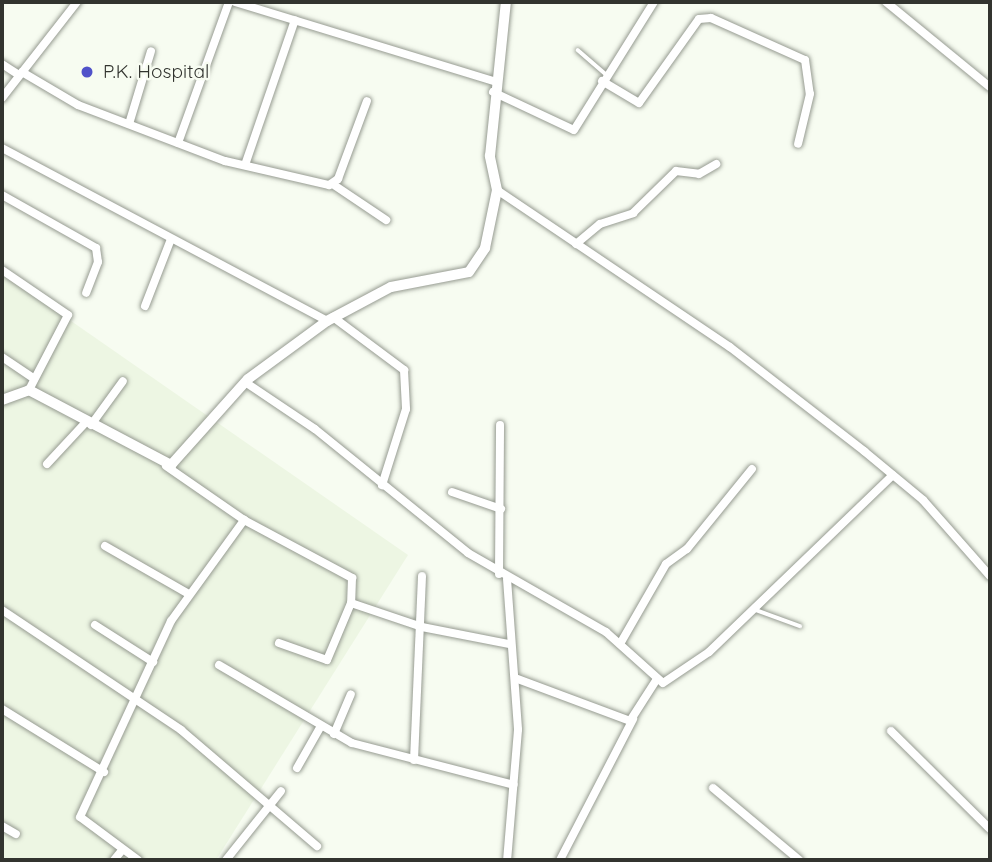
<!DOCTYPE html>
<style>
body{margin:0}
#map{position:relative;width:992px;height:862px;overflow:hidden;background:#f7fcf1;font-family:Quicksand,sans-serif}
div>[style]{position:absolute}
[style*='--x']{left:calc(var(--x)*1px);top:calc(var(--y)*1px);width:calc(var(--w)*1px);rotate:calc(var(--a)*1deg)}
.built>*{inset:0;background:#edf6e3}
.roads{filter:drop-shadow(0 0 2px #969b91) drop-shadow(0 0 2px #969b91)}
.service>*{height:3.5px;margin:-1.75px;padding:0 1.75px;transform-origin:1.75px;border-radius:1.75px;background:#fff}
.minor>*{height:8px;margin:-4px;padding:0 4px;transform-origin:4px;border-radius:4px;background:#fff}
.tertiary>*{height:10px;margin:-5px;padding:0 5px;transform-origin:5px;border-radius:5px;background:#fff}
.dots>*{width:19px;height:19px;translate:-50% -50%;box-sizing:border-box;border:4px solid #f7fcf1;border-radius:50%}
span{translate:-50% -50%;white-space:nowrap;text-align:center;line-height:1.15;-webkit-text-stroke:5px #f7fcf1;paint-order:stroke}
.poi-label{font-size:19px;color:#32342f}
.left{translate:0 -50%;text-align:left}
.frame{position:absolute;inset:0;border:4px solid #32342f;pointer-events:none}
</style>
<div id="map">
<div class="built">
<i style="clip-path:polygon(2px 273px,408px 555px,216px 860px,2px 860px)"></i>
</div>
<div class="roads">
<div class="service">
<i style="--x:578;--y:50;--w:37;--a:41"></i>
<i style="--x:756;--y:610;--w:47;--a:20"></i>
</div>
<div class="minor">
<i style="--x:235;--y:2;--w:271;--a:17"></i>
<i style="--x:886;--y:2;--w:134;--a:39.3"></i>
<i style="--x:2;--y:64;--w:20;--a:33"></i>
<i style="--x:22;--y:72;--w:65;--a:30.5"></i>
<i style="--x:78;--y:105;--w:157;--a:20.9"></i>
<i style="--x:225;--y:161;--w:107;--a:13"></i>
<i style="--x:329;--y:185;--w:11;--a:-34"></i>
<i style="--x:338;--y:179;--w:83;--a:-69.6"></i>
<i style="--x:602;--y:81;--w:43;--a:30.7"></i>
<i style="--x:639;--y:103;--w:103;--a:-54.5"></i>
<i style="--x:699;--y:19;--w:12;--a:-5"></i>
<i style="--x:711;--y:18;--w:103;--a:24.1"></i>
<i style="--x:805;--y:60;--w:34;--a:82"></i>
<i style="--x:810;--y:94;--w:51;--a:103.5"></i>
<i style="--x:493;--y:92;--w:89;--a:25.1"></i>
<i style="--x:574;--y:130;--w:151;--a:-58"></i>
<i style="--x:2;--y:98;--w:122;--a:-52"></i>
<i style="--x:129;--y:124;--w:76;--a:-73.2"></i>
<i style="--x:178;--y:143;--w:150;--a:-70.1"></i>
<i style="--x:2;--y:148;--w:368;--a:28"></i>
<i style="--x:245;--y:165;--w:153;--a:-71"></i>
<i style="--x:334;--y:185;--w:63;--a:33.9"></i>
<i style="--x:497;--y:190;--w:281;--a:34"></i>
<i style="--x:730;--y:347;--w:170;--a:37.8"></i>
<i style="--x:864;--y:451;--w:77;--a:39.7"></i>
<i style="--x:923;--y:500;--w:101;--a:48.6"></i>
<i style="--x:2;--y:195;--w:108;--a:29.4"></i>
<i style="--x:96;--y:248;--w:14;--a:82"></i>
<i style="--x:98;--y:262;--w:33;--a:111"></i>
<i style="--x:576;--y:244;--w:31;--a:-40"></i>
<i style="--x:600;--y:224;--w:35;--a:-18"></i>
<i style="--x:633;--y:213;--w:60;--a:-44.3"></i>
<i style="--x:676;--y:171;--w:23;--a:7"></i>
<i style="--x:699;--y:174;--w:20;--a:-30"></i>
<i style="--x:2;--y:270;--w:80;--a:34.3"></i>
<i style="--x:68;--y:315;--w:85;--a:117.5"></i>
<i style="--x:145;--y:306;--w:72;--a:-68.8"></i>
<i style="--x:333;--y:317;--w:89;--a:36.7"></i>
<i style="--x:404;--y:370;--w:39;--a:87"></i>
<i style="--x:406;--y:409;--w:80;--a:107.5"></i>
<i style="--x:2;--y:357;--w:36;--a:34"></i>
<i style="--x:245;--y:382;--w:84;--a:33.9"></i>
<i style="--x:315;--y:429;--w:197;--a:39"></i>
<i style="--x:468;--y:553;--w:159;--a:29.8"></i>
<i style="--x:606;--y:632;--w:76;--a:41.8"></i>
<i style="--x:663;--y:683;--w:55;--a:-34"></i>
<i style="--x:709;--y:652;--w:255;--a:-43.9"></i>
<i style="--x:91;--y:425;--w:54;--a:-54"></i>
<i style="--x:47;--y:464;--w:57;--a:-47.1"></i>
<i style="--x:166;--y:466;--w:95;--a:34.7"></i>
<i style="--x:244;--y:520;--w:123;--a:28.2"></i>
<i style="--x:352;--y:578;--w:25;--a:92"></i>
<i style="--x:351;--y:603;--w:62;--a:112.8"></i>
<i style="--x:327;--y:660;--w:51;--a:-160.5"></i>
<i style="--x:452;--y:492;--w:52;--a:19.1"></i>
<i style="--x:105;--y:546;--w:95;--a:29.8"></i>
<i style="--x:499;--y:574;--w:149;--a:-89.6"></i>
<i style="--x:507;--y:579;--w:151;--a:85.8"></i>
<i style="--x:518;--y:730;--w:130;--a:94.8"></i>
<i style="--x:351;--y:603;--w:75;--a:18.7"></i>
<i style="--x:422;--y:627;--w:89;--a:11.1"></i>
<i style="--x:2;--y:610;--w:216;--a:33.8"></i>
<i style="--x:181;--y:730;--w:179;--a:40.5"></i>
<i style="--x:95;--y:625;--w:69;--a:32.5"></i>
<i style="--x:620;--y:644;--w:92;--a:-60.1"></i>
<i style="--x:666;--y:564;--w:26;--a:-36"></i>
<i style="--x:687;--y:549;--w:103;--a:-50.9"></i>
<i style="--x:219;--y:665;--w:154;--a:30.4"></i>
<i style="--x:352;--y:743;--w:167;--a:14.5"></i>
<i style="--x:515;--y:678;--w:123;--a:20.5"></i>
<i style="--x:630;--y:721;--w:50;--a:-57.3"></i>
<i style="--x:2;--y:709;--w:120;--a:31.7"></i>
<i style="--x:891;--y:731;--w:139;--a:44.7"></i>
<i style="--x:334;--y:734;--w:43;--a:-67"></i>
<i style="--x:414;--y:760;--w:184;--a:-87.5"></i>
<i style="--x:297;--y:768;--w:48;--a:-60.3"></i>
<i style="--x:713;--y:788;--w:112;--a:39.9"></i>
<i style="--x:2;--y:826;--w:16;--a:30"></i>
<i style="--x:114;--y:860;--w:13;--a:-51"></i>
<i style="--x:138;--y:860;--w:72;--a:-143.4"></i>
<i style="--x:80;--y:817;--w:216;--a:-65.1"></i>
<i style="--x:171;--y:621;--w:125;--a:-54.1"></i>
<i style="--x:226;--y:860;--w:88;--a:-51.4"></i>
<i style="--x:560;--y:860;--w:159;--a:-62.6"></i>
</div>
<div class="tertiary">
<i style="--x:2;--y:400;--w:29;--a:-20"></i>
<i style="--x:29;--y:390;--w:161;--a:27.8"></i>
<i style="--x:171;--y:465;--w:115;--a:-48.2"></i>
<i style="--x:248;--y:379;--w:98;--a:-36.3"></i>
<i style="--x:327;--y:321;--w:72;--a:-28"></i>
<i style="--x:391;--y:287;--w:79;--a:-10.9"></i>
<i style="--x:469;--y:272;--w:29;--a:-56"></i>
<i style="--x:485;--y:248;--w:59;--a:-78.3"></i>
<i style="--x:497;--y:190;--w:35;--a:-102"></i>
<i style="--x:490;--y:156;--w:155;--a:-84.1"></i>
</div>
</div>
<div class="dots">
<i style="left:87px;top:72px;background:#5052c9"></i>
</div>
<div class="poi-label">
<span class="left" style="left:103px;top:72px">P.K. Hospital</span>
</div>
<div class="frame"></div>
</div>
